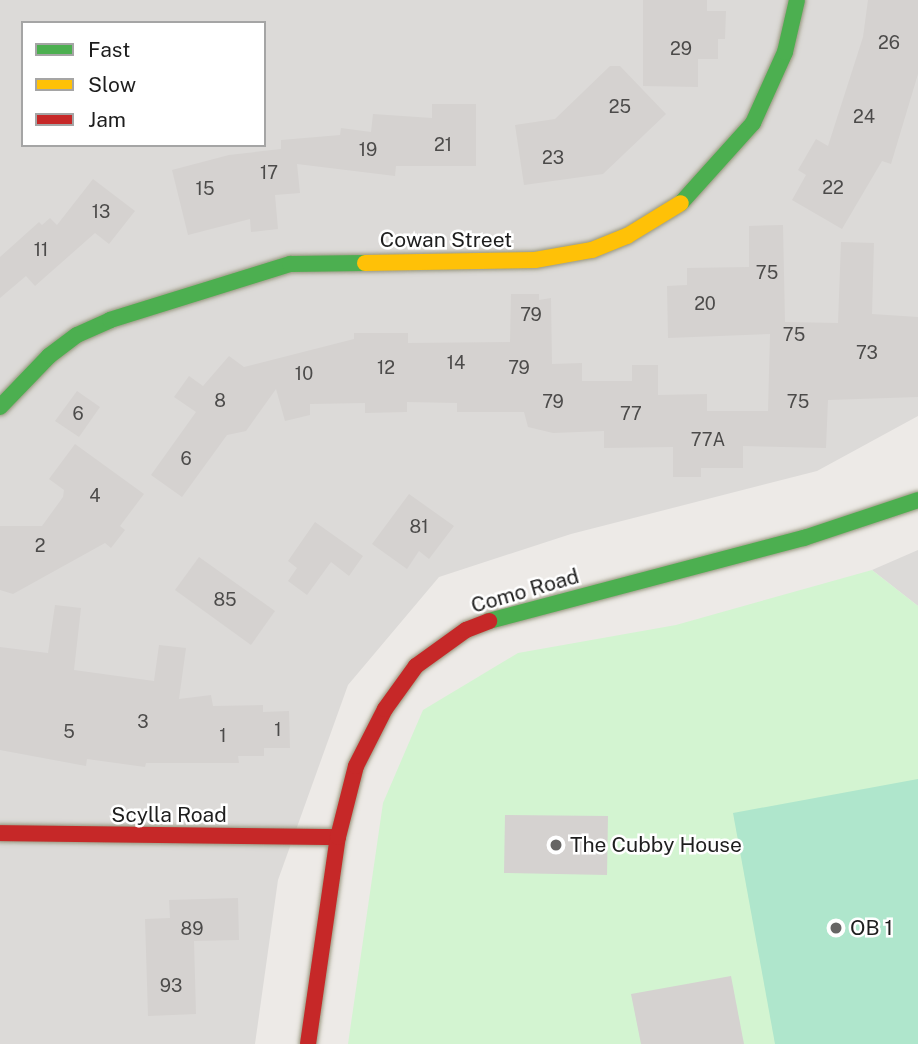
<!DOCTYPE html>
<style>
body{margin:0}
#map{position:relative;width:918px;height:1044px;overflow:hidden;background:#edeae7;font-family:"Public Sans",sans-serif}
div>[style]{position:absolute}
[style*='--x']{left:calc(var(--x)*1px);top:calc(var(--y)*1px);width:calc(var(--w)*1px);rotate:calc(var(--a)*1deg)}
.residential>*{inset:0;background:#dcdad8}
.park>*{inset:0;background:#d3f4d1}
.pitch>*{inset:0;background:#afe6cc}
.building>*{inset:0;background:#d5d2d0}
.roads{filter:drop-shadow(0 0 2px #97967e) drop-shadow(0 0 2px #97967e)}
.fast>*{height:16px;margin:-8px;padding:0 8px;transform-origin:8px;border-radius:8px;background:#4caf50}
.slow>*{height:16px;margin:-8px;padding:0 8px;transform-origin:8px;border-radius:8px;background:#ffc107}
.jam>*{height:16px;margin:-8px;padding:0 8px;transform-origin:8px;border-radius:8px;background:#c62828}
.dots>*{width:19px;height:19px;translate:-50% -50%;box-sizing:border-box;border:4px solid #fff;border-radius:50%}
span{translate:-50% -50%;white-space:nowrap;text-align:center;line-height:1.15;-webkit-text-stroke:5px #fff;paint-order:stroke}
.number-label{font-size:18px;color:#4c4b4a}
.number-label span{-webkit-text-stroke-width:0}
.street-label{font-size:21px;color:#1e1e1e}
.poi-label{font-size:21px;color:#1e1e1e}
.left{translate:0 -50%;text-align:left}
.legend{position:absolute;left:21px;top:21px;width:245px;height:126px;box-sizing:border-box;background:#fff;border:2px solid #a5a5a5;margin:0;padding:9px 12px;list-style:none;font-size:21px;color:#1e1e1e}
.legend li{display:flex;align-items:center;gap:14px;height:35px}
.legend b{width:35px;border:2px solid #a5a5a5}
</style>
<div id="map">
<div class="residential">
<i style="clip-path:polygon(evenodd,0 0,918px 0,918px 416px,817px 471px,571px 534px,439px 577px,348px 685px,278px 880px,255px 1044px,0 1044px,0 0,23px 23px,264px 23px,264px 145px,23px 145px,23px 23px)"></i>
<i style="clip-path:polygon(918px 550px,918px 606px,872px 570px)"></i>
</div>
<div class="park">
<i style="clip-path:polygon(872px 570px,918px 606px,918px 1044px,348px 1044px,383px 803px,423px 710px,518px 653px,676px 625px)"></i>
</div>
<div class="pitch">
<i style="clip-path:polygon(918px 779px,918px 1044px,775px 1044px,733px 813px)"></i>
</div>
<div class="building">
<i style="clip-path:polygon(643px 0,707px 0,707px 11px,726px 11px,725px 39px,718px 39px,718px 59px,698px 59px,698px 87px,643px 86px)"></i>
<i style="clip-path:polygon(868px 0,918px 0,918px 74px,891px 164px,882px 161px,842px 229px,792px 200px,806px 175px,798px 170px,816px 139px,828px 146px,863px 37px)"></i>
<i style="clip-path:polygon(610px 66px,620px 66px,666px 114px,603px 174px,524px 185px,515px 125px,555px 119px)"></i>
<i style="clip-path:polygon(432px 104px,476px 104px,476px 166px,396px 166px,395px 176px,297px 164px,300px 193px,275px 195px,278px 229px,251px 232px,250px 219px,188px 235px,172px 170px,229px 155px,281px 149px,281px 140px,340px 135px,341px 128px,371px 132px,373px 114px,432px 118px)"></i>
<i style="clip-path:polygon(93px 179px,135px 211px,109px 244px,95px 233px,35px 286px,26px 276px,0 298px,0 257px,39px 222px,42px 225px,50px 218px,57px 225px)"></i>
<i style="clip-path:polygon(783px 225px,785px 322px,838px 323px,841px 242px,874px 243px,872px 314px,918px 317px,918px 397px,828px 400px,826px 448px,743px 446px,743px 468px,701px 468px,701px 477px,673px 477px,673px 447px,604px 448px,604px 431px,553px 433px,528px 427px,524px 412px,457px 412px,457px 403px,407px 402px,407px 412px,365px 413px,365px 403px,310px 404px,310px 415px,285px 421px,276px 389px,246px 431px,227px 435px,182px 497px,151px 475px,196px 412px,174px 397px,189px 376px,203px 386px,229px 356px,244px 367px,354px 339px,354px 333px,408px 333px,408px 343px,510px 342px,511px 294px,539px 294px,539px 300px,551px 298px,552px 364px,582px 363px,582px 381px,632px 381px,632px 365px,658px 365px,658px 395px,707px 394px,707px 411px,768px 411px,770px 334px,668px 338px,667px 286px,687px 285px,687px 268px,749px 267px,749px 226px)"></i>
<i style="clip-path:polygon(77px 391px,100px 407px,79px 437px,55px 421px)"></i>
<i style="clip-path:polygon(75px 444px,144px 494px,120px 526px,125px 530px,111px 548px,105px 543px,13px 594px,0 590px,0 526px,42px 526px,63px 497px,64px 490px,49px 479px)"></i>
<i style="clip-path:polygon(409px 494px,454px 526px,429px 559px,419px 551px,407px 569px,372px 544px)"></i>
<i style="clip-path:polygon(315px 522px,363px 556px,349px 576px,331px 562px,307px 595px,288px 581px,297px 568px,288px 561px)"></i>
<i style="clip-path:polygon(199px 557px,275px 611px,251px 645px,175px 590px)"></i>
<i style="clip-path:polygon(55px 605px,81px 608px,74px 670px,154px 681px,159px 645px,186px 648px,179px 699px,211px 695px,213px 706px,263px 705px,263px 712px,289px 711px,290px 748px,264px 748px,264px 756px,238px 756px,239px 763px,146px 763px,145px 767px,87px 759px,86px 766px,0 750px,0 647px,48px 653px)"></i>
<i style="clip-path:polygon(505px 815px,608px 816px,607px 875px,504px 873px)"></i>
<i style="clip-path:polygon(238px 898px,239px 940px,194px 941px,196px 1014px,148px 1016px,145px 919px,170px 918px,169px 900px)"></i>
<i style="clip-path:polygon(731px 976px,744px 1044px,641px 1044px,631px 994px)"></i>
</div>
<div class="roads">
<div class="fast">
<i style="--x:681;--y:203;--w:108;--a:-48"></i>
<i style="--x:753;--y:123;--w:78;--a:-65.7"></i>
<i style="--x:785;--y:52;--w:53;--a:-77"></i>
<i style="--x:0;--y:407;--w:71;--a:-46.1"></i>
<i style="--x:49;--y:356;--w:35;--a:-37"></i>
<i style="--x:77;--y:335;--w:36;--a:-24"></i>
<i style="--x:110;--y:320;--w:189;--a:-17.3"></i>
<i style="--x:290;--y:264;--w:75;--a:-0.8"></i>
<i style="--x:489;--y:621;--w:326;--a:-14.8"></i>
<i style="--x:804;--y:538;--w:120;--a:-18.4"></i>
</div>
<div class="slow">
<i style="--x:365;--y:263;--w:170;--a:-1"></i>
<i style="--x:535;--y:260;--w:58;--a:-10"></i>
<i style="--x:592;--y:250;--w:38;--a:-22"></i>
<i style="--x:627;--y:236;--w:63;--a:-31.4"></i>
</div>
<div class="jam">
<i style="--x:0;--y:833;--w:338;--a:0.7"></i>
<i style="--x:308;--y:1044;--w:209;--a:-81.8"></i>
<i style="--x:338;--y:837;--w:73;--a:-75.8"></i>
<i style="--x:356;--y:766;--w:64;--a:-63"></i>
<i style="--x:385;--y:709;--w:53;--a:-54.2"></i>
<i style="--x:416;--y:666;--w:62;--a:-35.8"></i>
<i style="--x:466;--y:630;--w:25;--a:-21"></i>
</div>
</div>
<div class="dots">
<i style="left:556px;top:845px;background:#666564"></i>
<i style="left:836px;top:928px;background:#666564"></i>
</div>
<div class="number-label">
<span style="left:889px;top:43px">26</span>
<span style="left:681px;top:49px">29</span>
<span style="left:620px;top:107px">25</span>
<span style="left:864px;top:117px">24</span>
<span style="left:443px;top:145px">21</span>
<span style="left:368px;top:150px">19</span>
<span style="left:553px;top:158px">23</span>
<span style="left:269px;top:173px">17</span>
<span style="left:833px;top:188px">22</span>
<span style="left:205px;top:189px">15</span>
<span style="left:101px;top:212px">13</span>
<span style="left:41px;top:250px">11</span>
<span style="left:767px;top:273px">75</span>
<span style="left:705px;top:304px">20</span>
<span style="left:531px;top:315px">79</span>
<span style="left:794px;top:335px">75</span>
<span style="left:867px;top:353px">73</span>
<span style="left:456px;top:363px">14</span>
<span style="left:386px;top:368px">12</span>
<span style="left:519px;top:368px">79</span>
<span style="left:304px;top:374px">10</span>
<span style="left:220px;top:401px">8</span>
<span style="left:553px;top:402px">79</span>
<span style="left:798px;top:402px">75</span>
<span style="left:78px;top:414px">6</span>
<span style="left:631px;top:414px">77</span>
<span style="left:708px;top:440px">77A</span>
<span style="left:186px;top:459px">6</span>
<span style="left:95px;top:496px">4</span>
<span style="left:419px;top:527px">81</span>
<span style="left:40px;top:546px">2</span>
<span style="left:225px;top:600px">85</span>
<span style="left:143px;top:722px">3</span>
<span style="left:278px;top:730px">1</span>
<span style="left:69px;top:732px">5</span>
<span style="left:223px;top:736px">1</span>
<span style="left:192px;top:929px">89</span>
<span style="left:171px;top:986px">93</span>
</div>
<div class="street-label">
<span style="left:446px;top:240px">Cowan Street</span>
<span style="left:525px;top:591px;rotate:-16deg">Como Road</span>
<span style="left:169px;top:815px">Scylla Road</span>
</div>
<div class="poi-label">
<span class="left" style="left:570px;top:845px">The Cubby House</span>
<span class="left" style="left:850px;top:928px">OB 1</span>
</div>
<ul class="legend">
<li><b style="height:9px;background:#4caf50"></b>Fast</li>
<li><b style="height:9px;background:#ffc107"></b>Slow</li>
<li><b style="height:9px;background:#c62828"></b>Jam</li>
</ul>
</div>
